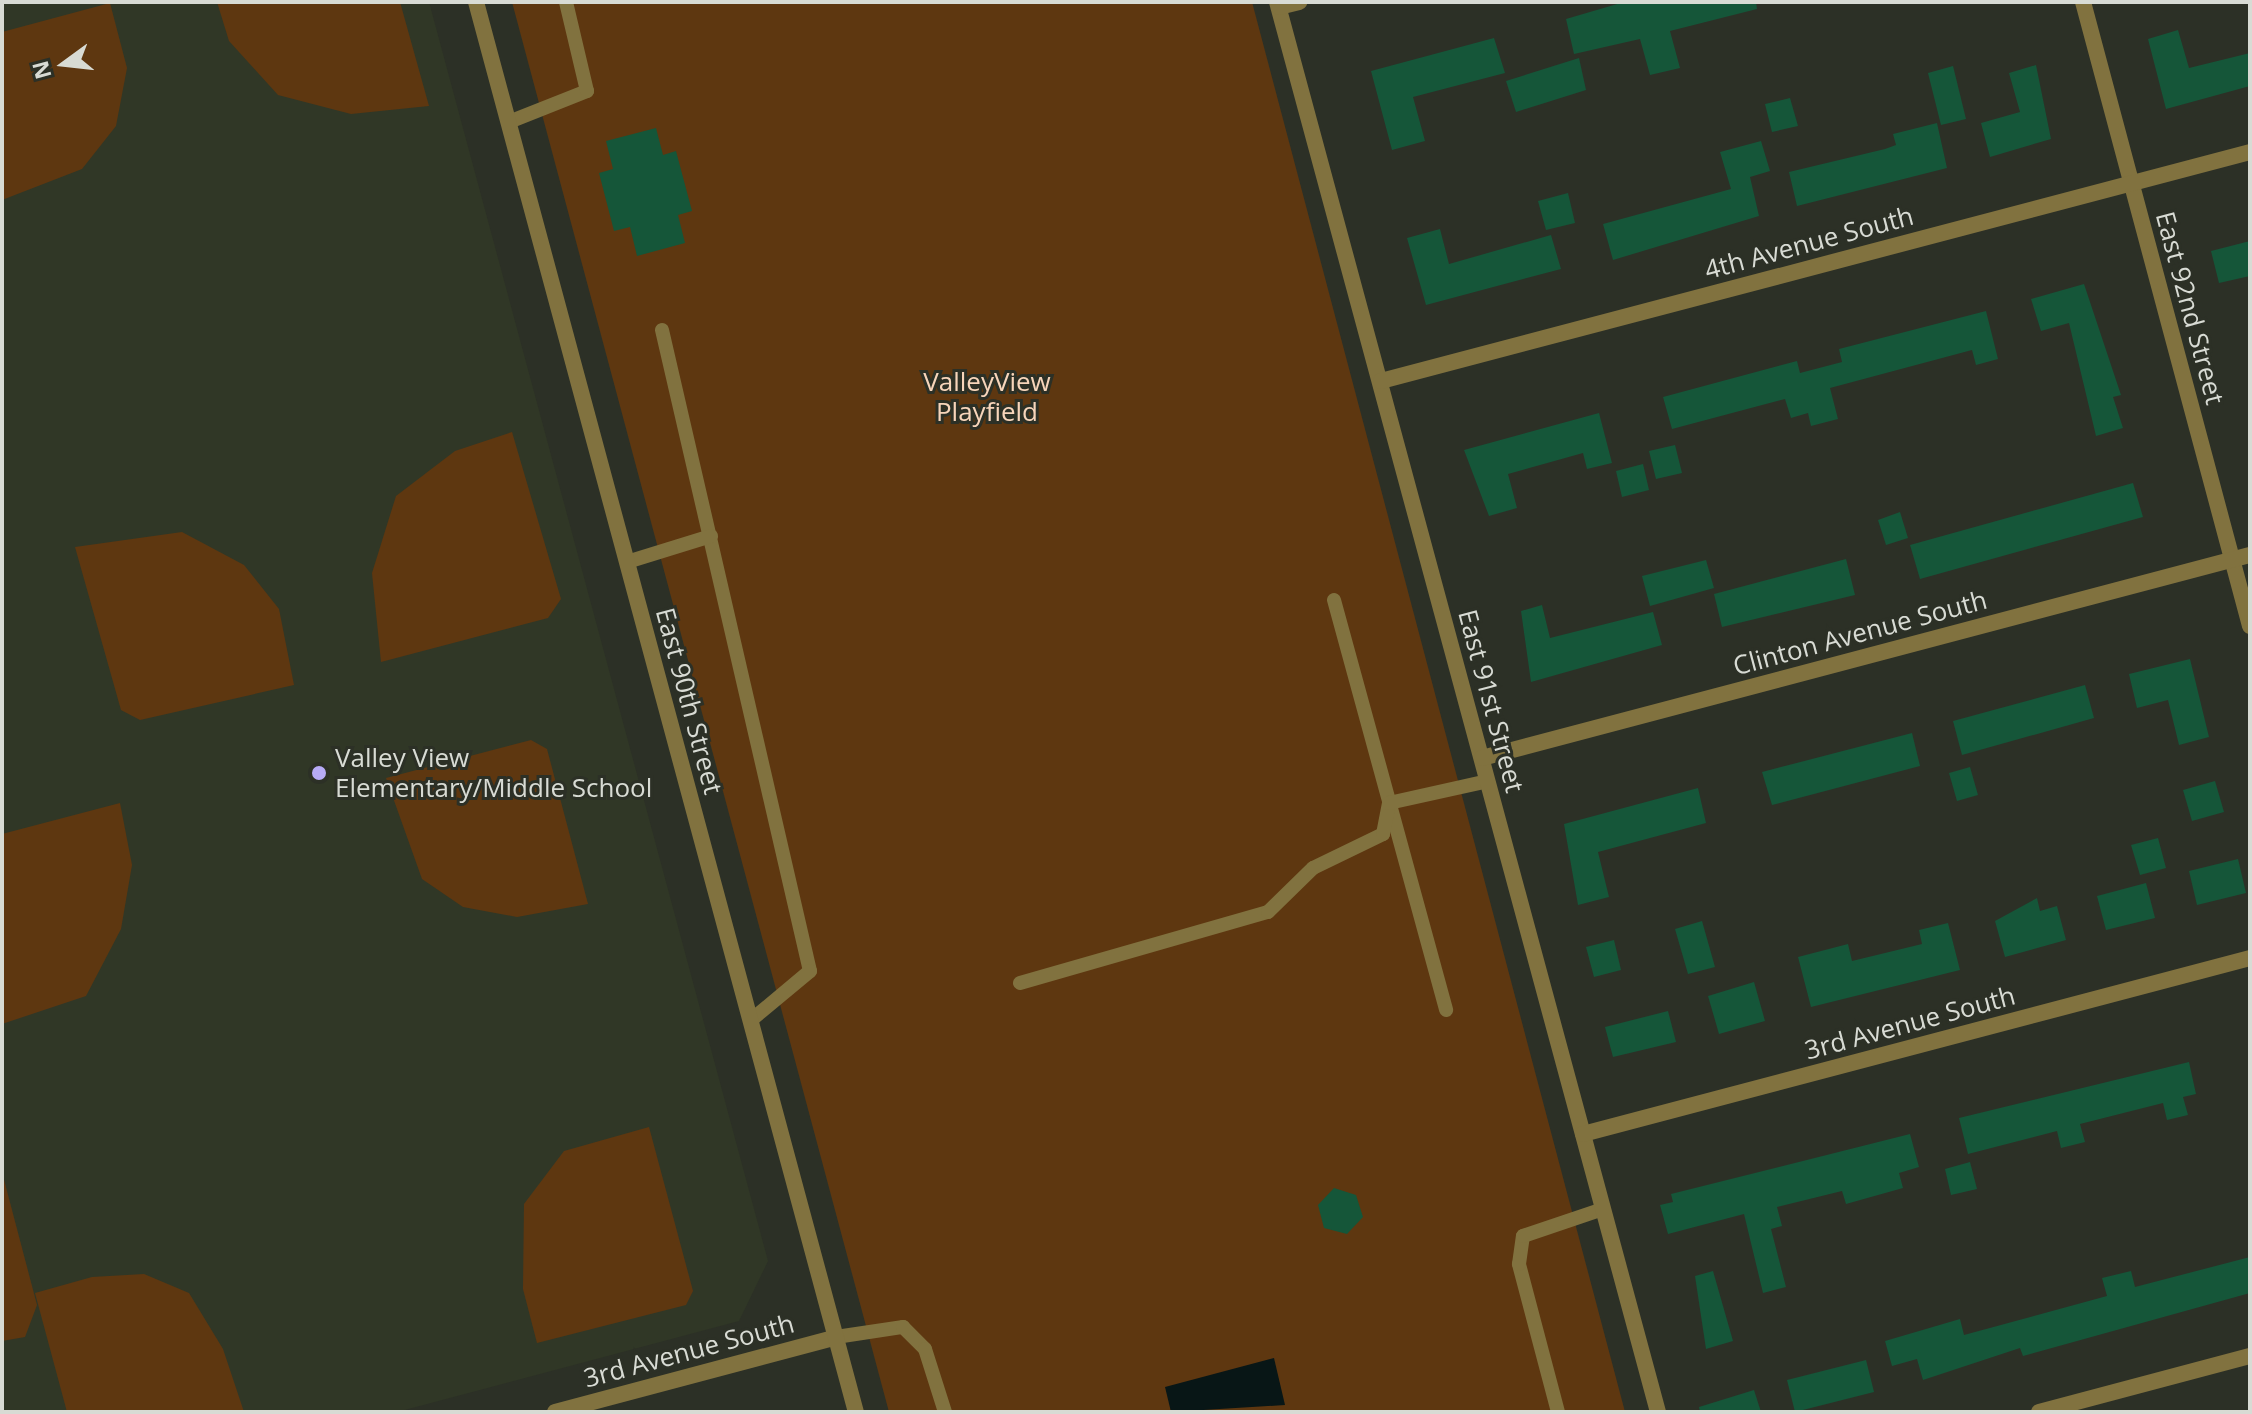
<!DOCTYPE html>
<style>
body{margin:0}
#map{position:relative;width:2252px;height:1414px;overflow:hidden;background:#2c3026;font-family:"Open Sans",sans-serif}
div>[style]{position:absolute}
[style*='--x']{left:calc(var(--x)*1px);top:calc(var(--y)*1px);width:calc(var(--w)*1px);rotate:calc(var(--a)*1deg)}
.built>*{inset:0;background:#303726}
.green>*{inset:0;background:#5e3710}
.water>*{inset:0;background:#081616}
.building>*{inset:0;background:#155639}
.service>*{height:14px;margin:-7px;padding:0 7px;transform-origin:7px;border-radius:7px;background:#81723f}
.minor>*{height:16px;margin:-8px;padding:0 8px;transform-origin:8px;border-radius:8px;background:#81723f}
.tertiary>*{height:16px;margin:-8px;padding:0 8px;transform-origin:8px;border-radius:8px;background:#81723f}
.dots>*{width:22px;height:22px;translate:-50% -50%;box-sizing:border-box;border:4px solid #2c3026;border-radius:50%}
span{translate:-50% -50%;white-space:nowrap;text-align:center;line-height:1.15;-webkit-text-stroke:6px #2c3026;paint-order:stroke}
.street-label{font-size:26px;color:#d8dbd4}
.park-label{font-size:26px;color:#f7d5ba}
.poi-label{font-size:26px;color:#d8dbd4}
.left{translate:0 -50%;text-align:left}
.frame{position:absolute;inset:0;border:4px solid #d8dbd4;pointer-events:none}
.north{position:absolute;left:24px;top:24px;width:80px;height:80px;-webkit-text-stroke:6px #2c3026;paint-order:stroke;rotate:255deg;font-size:22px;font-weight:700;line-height:32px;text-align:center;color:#d8dbd4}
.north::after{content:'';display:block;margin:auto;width:28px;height:36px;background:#d8dbd4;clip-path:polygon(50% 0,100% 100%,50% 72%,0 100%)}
</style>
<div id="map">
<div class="built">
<i style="clip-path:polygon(2px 2px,429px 2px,768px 1261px,739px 1321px,397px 1412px,2px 1412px)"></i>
</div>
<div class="green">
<i style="clip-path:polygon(217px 2px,400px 2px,429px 106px,351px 114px,278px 95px,229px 41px)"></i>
<i style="clip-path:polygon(512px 2px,1252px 2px,1625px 1412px,889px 1412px)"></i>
<i style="clip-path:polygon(110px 3px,127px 68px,116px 126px,82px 169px,2px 200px,2px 32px)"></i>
<i style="clip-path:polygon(512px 432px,561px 599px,548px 618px,381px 662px,372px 573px,396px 496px,455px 451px)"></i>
<i style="clip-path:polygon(182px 532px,244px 565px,279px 609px,294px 685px,140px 720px,121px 710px,75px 547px)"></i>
<i style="clip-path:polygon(531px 740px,547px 749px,588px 904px,517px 917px,463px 907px,422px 879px,386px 778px)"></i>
<i style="clip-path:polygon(120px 803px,132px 865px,121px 929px,86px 996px,2px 1024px,2px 834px)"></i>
<i style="clip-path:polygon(649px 1127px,693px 1291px,686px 1305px,537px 1343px,523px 1289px,524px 1204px,564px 1151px)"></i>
<i style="clip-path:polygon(2px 1172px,37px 1305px,25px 1337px,2px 1341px)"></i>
<i style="clip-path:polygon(144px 1274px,189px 1293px,223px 1349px,244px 1412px,67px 1412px,35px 1293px,92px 1277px)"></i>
</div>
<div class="water">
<i style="clip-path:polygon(1274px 1358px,1285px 1405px,1171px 1412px,1165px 1387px)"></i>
</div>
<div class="building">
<i style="clip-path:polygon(1624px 2px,1756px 2px,1757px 9px,1670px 31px,1680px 68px,1650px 75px,1640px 39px,1574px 54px,1566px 19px)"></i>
<i style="clip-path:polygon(2178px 30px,2189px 68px,2250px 53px,2250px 86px,2166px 109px,2148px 39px)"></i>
<i style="clip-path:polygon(1494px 38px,1505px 73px,1413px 97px,1425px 141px,1392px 150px,1371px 71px)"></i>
<i style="clip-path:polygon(1579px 58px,1586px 90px,1516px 112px,1506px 81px)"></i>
<i style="clip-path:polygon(2036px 65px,2051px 139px,1990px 157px,1981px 123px,2020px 112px,2009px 73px)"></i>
<i style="clip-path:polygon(1953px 66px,1966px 119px,1941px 125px,1928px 73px)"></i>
<i style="clip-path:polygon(1790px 98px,1798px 126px,1772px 132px,1765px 104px)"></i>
<i style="clip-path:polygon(1937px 123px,1947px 168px,1797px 206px,1789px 172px,1885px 149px,1896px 145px,1893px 134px)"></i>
<i style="clip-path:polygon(656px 128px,663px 155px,676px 151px,692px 211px,678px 215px,685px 243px,637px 256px,630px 227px,614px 231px,599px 173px,613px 169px,606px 141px)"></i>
<i style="clip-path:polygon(1761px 141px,1770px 171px,1750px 177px,1759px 216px,1613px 260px,1603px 224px,1731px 189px,1720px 152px)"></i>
<i style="clip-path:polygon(1568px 193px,1575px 223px,1546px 230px,1538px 201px)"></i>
<i style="clip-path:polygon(1440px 229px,1449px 264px,1551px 235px,1561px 269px,1426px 305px,1407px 238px)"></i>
<i style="clip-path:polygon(2250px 241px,2250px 276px,2219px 283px,2211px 251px)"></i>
<i style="clip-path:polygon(2084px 284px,2121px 395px,2113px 397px,2123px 428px,2096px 436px,2069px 323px,2041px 331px,2031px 299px)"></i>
<i style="clip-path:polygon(1986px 311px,1998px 359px,1976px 365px,1972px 350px,1830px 388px,1838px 419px,1811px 426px,1808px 413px,1791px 418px,1785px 399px,1672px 429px,1663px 397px,1797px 361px,1800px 373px,1842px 362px,1839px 349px)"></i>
<i style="clip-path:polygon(1599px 413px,1612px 463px,1587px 469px,1583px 453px,1508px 474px,1517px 508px,1489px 516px,1464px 450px)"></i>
<i style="clip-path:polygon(1675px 445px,1682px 473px,1656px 479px,1649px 451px)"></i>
<i style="clip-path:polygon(1643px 464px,1649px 490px,1622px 497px,1616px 471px)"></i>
<i style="clip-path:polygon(2133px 483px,2143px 517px,1920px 579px,1910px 545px)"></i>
<i style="clip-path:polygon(1900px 512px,1908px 538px,1886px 545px,1878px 520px)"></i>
<i style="clip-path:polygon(1846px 559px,1855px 595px,1722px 627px,1714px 594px)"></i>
<i style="clip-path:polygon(1706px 560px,1714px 588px,1650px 606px,1642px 576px)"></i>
<i style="clip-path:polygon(1542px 605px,1550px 638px,1653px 612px,1662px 645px,1531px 682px,1521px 611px)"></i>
<i style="clip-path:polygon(2190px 659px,2209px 737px,2179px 745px,2168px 700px,2137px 708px,2129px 674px)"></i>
<i style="clip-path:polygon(2085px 685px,2094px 718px,1962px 755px,1953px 721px)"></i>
<i style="clip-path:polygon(1912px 733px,1920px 766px,1772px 805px,1762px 772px)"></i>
<i style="clip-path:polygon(1970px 767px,1978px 795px,1957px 801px,1949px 773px)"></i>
<i style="clip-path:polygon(2215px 781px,2224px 812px,2192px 821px,2183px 790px)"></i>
<i style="clip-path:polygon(1698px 788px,1706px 823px,1598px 852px,1609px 897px,1578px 905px,1564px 824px)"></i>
<i style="clip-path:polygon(2158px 838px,2166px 868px,2140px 875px,2131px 845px)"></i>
<i style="clip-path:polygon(2238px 859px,2246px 893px,2197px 905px,2189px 871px)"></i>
<i style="clip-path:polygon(2146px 883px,2155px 918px,2106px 930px,2097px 896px)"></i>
<i style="clip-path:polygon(2037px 898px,2040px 911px,2057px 906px,2066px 940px,2005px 957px,1995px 921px)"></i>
<i style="clip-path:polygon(1702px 921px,1715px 967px,1688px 974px,1675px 929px)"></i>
<i style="clip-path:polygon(1948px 923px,1960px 970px,1811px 1007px,1798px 957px,1848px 944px,1852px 961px,1922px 944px,1919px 930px)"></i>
<i style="clip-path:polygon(1614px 940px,1621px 970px,1594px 977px,1586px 947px)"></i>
<i style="clip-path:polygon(1754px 982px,1765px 1021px,1719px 1034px,1708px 996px)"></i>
<i style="clip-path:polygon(1668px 1011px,1676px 1042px,1613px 1057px,1605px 1027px)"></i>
<i style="clip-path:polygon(2189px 1062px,2196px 1094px,2183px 1097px,2188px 1115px,2167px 1120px,2163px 1103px,2080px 1124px,2085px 1142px,2061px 1148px,2057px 1131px,1968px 1154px,1959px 1118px)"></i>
<i style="clip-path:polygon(1910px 1134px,1919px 1167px,1899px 1173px,1903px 1188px,1846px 1204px,1842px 1191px,1777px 1207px,1782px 1226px,1771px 1229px,1786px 1287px,1763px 1293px,1744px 1214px,1668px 1234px,1660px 1205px,1673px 1202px,1671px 1194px)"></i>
<i style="clip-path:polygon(1970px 1162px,1977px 1189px,1951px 1195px,1945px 1169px)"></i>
<i style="clip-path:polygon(1334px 1188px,1356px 1195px,1363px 1217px,1347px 1234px,1324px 1228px,1318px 1205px)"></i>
<i style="clip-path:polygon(2250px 1257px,2250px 1293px,2023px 1356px,2020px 1348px,1923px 1380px,1917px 1359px,1892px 1366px,1885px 1341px,1960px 1319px,1964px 1335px,2107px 1296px,2102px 1278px,2131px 1271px,2135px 1287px)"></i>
<i style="clip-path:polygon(1713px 1271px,1733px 1341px,1706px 1349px,1695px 1276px)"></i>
<i style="clip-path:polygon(1866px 1360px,1874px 1392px,1795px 1412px,1787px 1380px)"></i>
<i style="clip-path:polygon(1754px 1390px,1761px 1412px,1700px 1412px,1699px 1407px)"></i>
</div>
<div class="service">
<i style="--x:509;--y:122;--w:84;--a:-21.7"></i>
<i style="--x:587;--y:91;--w:91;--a:-103.3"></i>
<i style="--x:662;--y:330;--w:658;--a:77"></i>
<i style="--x:810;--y:971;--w:78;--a:140.2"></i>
<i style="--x:627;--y:562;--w:88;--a:-17.2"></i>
<i style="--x:1334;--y:600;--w:425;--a:74.7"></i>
<i style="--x:1020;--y:983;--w:258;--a:-16"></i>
<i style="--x:1268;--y:912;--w:63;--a:-44.4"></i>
<i style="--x:1313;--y:868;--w:78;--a:-25.9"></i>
<i style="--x:1383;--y:834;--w:32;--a:-79"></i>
<i style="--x:1389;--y:803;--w:101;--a:-12.5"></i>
<i style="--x:836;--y:1337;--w:68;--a:-8.5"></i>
<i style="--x:903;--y:1327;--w:31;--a:45"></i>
<i style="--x:925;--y:1349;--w:66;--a:72.4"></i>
<i style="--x:1558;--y:1412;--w:153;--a:-104.8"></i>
<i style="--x:1519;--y:1264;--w:28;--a:-82"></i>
<i style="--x:1523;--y:1236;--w:84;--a:-18.6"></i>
</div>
<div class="minor">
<i style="--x:1277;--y:2;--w:1461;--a:74.88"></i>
<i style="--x:2083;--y:2;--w:646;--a:75.02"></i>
<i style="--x:1279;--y:7;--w:21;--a:-14"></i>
<i style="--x:1381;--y:381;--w:899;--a:-14.76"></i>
<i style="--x:1482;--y:758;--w:794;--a:-14.81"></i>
<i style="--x:1583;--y:1134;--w:690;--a:-14.78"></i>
<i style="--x:555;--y:1412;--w:291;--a:-14.9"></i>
<i style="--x:2039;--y:1412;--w:218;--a:-14.9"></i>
</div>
<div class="tertiary">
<i style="--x:476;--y:2;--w:1460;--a:74.92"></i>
</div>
<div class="dots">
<i style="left:319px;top:773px;background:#b7abf7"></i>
</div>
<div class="street-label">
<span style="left:1809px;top:243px;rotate:-15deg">4th Avenue South</span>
<span style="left:2190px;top:308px;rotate:75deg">East 92nd Street</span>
<span style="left:1860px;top:633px;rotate:-15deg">Clinton Avenue South</span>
<span style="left:689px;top:701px;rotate:75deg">East 90th Street</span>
<span style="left:1491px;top:701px;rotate:75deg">East 91st Street</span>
<span style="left:1910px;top:1023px;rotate:-15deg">3rd Avenue South</span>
<span style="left:689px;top:1351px;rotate:-15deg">3rd Avenue South</span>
</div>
<div class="park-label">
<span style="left:987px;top:397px">ValleyView<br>Playfield</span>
</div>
<div class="poi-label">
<span class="left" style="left:335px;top:773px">Valley View<br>Elementary/Middle School</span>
</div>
<div class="frame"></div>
<div class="north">N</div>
</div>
